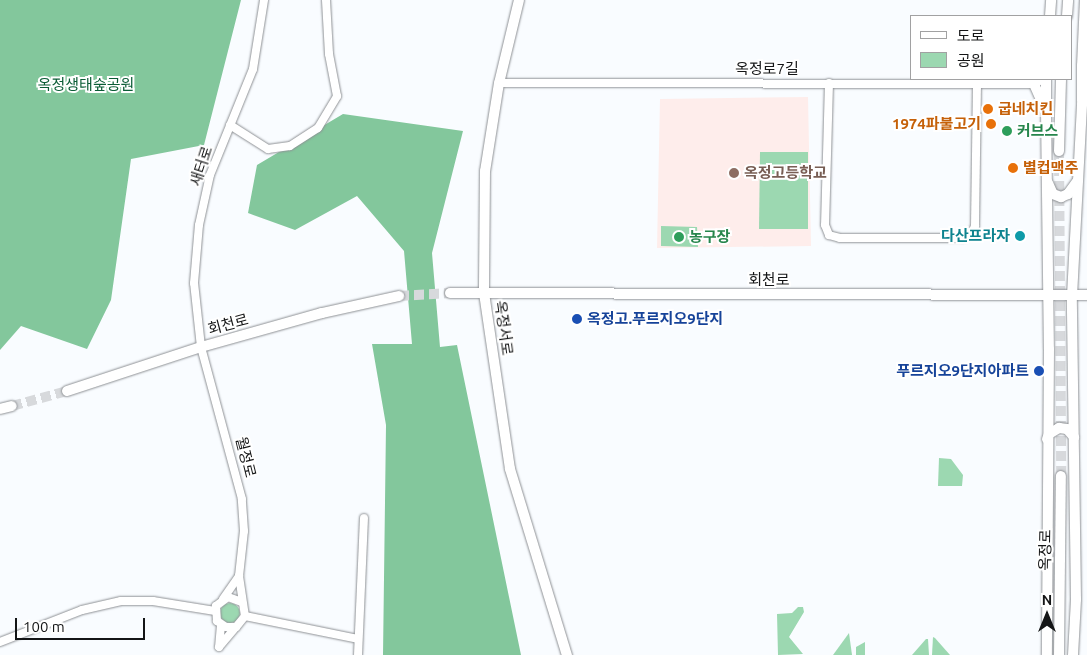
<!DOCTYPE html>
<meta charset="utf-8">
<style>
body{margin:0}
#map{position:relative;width:1087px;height:655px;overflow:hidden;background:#f9fcff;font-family:Ubuntu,"Noto Sans KR",sans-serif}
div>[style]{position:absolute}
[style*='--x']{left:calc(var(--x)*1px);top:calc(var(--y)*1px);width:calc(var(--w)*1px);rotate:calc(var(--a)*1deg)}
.education>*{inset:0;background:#feedeb}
.green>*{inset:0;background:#9cd8b1}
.round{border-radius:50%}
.forest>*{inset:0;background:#83c79c}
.secondary-tunnel>*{height:10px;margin-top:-5px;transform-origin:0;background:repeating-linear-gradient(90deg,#d7d9dc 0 10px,transparent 0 15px)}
.roads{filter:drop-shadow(0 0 1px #8e9195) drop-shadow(0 0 1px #8e9195)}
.street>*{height:8px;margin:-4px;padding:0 4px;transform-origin:4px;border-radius:4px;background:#fff}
.secondary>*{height:10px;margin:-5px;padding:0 5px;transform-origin:5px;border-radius:5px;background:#fff}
.dots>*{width:14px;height:14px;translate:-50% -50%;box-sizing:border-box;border:2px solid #fff;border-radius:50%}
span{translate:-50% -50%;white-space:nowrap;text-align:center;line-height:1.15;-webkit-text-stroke:4px #fff;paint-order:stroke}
.street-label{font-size:15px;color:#141516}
.park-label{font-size:15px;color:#0a5c35}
.food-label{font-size:15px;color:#c56008;font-weight:700}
.left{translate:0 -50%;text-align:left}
.right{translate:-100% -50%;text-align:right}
.leisure-label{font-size:15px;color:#27864d;font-weight:700}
.education-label{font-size:15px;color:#785e54;font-weight:700}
.culture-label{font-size:15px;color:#0d838f;font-weight:700}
.transit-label{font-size:15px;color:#164399;font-weight:700}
.legend{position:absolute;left:910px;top:15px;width:162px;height:65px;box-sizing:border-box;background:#fff;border:1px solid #a1a1a2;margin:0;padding:6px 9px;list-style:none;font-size:15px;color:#141516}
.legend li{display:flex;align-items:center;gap:10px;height:25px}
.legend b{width:25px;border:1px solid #a1a1a2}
.north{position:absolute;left:1022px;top:590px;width:50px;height:50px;-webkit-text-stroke:4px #fff;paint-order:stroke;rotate:0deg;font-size:14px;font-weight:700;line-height:20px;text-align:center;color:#141516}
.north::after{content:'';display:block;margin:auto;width:18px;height:22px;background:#141516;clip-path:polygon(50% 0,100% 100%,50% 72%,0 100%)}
.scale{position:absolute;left:15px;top:618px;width:130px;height:22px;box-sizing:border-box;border:2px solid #141516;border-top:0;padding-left:6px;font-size:15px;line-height:18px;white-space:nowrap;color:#141516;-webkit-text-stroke:4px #fff;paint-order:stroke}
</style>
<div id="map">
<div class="education">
<i style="clip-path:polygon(808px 97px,811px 246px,657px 248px,660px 99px)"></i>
</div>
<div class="green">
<i style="clip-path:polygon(760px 152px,808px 152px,808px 229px,759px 229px)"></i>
<i style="clip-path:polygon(661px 226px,697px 227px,698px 247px,661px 246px)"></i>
<i style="clip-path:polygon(939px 458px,951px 459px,963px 475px,962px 486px,938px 486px)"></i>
<i class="round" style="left:220px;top:603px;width:20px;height:20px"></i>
<i style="clip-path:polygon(798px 607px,803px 607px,804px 612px,789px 637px,803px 654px,778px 655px,777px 614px,792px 613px)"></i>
<i style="clip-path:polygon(849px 633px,852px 655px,833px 655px)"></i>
<i style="clip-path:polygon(933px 637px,935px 638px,950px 655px,932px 655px)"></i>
<i style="clip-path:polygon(926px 639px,928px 639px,929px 655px,912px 655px)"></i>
<i style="clip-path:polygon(865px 642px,865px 655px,856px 655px,856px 647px)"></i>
</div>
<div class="forest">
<i style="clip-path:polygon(0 0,241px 0,204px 145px,131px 159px,111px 300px,87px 349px,21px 326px,0 350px)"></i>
<i style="clip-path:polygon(343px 114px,463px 131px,432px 253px,440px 347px,457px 345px,521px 655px,383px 655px,386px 425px,372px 344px,412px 344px,404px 251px,357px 196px,295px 230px,248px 213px,257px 165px)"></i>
</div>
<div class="secondary-tunnel">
<i style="--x:1059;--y:151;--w:325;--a:89.6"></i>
<i style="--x:399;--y:296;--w:51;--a:-3.4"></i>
<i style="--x:12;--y:406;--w:57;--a:-15.3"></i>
</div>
<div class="roads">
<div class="street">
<i style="--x:499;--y:83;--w:535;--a:0.11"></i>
<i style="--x:829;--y:83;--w:142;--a:91.6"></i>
<i style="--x:825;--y:225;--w:11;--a:68"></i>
<i style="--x:829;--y:235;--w:11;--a:15"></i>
<i style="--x:840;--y:238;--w:123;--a:0"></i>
<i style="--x:963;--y:238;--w:9;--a:-21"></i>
<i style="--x:971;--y:235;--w:10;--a:-66"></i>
<i style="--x:975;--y:226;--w:143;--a:-89.2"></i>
<i style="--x:230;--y:125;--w:45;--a:32.3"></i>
<i style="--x:268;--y:149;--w:22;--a:-8"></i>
<i style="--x:290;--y:146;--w:33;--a:-33"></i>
<i style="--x:318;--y:128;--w:37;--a:-59"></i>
<i style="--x:337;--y:96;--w:43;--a:-100.8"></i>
<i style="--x:329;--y:54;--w:54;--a:-93.2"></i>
<i style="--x:239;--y:576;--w:45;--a:-83.7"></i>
<i style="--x:244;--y:531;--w:32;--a:-94"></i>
<i style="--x:242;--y:499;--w:157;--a:-105.1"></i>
<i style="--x:201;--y:347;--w:64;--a:-96.2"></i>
<i style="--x:194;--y:283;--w:58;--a:-85.1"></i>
<i style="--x:199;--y:225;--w:51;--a:-77.6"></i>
<i style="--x:210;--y:175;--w:114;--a:-67.9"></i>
<i style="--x:253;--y:69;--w:70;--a:-80.9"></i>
<i style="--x:223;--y:599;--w:28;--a:-55"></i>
<i style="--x:239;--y:576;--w:40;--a:81.5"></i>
<i style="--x:245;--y:616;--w:14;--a:129"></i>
<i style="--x:236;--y:627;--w:10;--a:180"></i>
<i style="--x:226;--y:627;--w:11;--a:-146"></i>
<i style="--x:217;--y:621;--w:15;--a:-94"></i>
<i style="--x:216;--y:606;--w:15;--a:-37"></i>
<i style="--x:228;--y:597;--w:15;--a:20"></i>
<i style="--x:245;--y:616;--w:115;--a:11.5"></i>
<i style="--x:221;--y:625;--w:22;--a:95"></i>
<i style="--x:219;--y:647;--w:26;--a:-50"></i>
<i style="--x:0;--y:642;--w:88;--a:-21.3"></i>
<i style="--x:82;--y:610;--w:40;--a:-13"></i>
<i style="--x:121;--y:601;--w:32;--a:0"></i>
<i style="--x:153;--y:601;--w:63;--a:9.2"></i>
<i style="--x:358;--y:655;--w:137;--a:-87.5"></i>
</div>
<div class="secondary">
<i style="--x:519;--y:0;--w:85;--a:103.5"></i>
<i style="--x:499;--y:83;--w:89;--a:99"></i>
<i style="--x:485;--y:171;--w:122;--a:90.5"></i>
<i style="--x:484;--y:293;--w:178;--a:81.6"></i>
<i style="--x:510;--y:469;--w:195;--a:73"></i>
<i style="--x:1085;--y:0;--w:66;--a:92.6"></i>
<i style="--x:1082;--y:66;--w:9;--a:58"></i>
<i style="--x:1050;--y:16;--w:16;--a:-86"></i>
<i style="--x:1067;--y:16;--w:16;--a:-86"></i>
<i style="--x:1040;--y:79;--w:8;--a:140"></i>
<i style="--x:1034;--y:84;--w:30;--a:66"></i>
<i style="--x:1046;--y:111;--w:238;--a:89.3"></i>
<i style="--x:1049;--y:349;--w:306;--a:90.4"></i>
<i style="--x:1046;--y:79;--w:24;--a:90"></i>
<i style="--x:1082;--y:101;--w:35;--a:-90"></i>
<i style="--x:1059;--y:151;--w:72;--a:-88.4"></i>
<i style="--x:1048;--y:183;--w:12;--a:66"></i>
<i style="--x:1053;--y:194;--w:9;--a:21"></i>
<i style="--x:1061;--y:197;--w:8;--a:-23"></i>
<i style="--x:1068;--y:194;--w:17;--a:-54"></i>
<i style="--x:450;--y:293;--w:637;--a:0.18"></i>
<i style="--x:67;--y:391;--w:141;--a:-18.2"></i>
<i style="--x:201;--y:347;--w:126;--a:-15.7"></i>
<i style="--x:322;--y:313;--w:79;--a:-12.4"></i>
<i style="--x:0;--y:409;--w:12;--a:-14"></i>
<i style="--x:1047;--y:439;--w:5;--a:-68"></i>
<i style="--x:1049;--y:434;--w:12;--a:-31"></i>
<i style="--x:1059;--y:428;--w:8;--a:7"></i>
<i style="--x:1067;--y:429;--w:11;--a:49"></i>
<i style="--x:1059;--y:655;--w:179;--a:-89.4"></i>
<i style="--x:1073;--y:655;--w:56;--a:-86.9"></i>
<i style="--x:1076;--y:599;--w:303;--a:-90.8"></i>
<i style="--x:1072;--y:296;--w:192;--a:-87"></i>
<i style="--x:1082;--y:104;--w:11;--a:-63"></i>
</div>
</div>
<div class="dots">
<i style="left:988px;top:109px;background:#e8710a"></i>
<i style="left:991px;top:124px;background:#e8710a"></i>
<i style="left:1007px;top:131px;background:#2e9e5b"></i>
<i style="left:1013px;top:168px;background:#e8710a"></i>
<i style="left:734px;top:173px;background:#8d6e63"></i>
<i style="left:1020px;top:236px;background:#0f9aa8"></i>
<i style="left:679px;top:237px;background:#2e9e5b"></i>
<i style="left:577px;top:319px;background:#1a4fb4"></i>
<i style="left:1039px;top:371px;background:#1a4fb4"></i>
</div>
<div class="street-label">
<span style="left:767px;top:69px">옥정로7길</span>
<span style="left:201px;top:166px;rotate:-72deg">새터로</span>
<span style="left:769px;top:280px">회천로</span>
<span style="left:228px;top:324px;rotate:-15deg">회천로</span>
<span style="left:504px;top:328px;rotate:82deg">옥정서로</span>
<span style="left:246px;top:457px;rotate:76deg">월정로</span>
<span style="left:1045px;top:550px;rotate:-89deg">옥정로</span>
</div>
<div class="park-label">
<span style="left:86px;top:85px">옥정생태숲공원</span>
</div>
<div class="food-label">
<span class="left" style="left:998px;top:109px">굽네치킨</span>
<span class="right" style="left:981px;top:124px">1974파불고기</span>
<span class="left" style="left:1023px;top:168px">별컵맥주</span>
</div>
<div class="leisure-label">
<span class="left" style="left:1017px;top:131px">커브스</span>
<span class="left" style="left:689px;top:237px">농구장</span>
</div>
<div class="education-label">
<span class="left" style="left:744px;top:173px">옥정고등학교</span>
</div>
<div class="culture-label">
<span class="right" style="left:1010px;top:236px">다산프라자</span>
</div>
<div class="transit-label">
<span class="left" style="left:587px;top:319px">옥정고.푸르지오9단지</span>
<span class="right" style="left:1029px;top:371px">푸르지오9단지아파트</span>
</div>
<ul class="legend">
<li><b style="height:6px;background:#fff"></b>도로</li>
<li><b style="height:14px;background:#9cd8b1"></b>공원</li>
</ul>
<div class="north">N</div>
<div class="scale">100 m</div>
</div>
